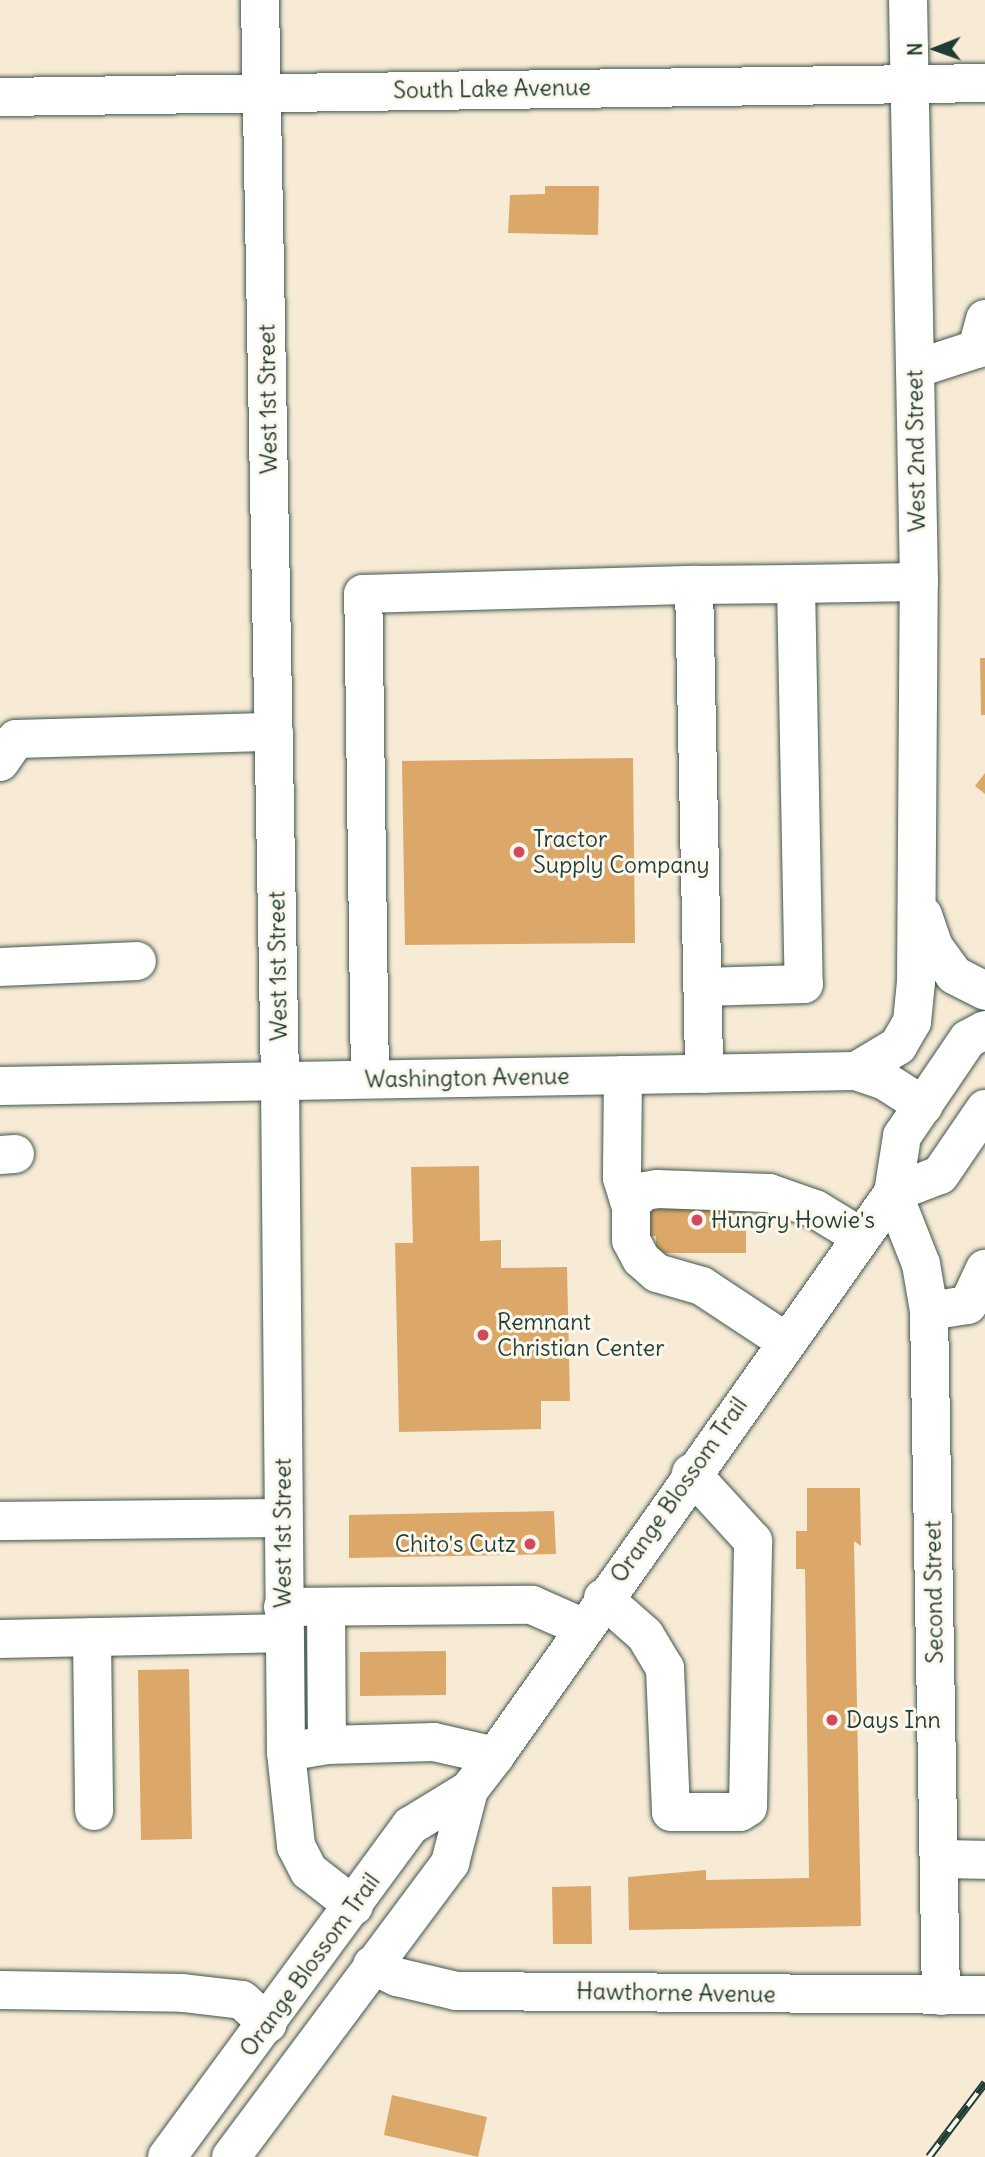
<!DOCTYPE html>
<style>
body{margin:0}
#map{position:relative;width:985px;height:2157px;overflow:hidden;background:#f7ebd6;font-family:Delius,sans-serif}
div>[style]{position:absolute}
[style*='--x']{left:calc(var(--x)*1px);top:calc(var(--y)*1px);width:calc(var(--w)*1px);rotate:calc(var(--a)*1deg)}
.building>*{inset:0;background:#dba869}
.roads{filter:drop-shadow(0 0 2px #3f574c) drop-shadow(0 0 2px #3f574c)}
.minor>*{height:38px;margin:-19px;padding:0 19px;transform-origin:19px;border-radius:19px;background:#fff}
.major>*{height:38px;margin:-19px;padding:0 19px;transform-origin:19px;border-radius:19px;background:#fff}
.rail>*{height:8px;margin-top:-4px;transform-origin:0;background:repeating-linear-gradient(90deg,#fbf7ec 0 16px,#1f3d34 0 32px);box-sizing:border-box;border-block:2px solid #1f3d34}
.dots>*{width:19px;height:19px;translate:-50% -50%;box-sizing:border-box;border:4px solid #fbf7ec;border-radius:50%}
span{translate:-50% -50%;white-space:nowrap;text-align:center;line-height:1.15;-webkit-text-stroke:6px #fbf7ec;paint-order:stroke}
.street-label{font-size:23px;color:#1f3d34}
.poi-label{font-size:23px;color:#1f3d34}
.left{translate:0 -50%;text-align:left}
.right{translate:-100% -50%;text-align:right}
.north{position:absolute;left:901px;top:14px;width:70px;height:70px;-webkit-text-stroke:5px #fbf7ec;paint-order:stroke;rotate:269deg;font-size:19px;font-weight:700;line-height:28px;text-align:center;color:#1f3d34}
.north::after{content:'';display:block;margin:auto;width:24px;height:32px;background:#1f3d34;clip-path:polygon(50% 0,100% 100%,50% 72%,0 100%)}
</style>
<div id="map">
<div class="building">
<i style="clip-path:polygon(545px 186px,599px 186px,598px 235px,508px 233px,510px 195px,545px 194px)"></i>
<i style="clip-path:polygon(980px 658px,985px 658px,985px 715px,981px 715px)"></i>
<i style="clip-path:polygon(633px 758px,635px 943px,405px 945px,402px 761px)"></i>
<i style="clip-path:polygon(985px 773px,985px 794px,975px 786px)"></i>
<i style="clip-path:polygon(479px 1166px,480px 1241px,501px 1240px,501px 1268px,567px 1267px,570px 1401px,541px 1401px,541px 1429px,399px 1432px,395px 1243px,413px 1243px,411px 1167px)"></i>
<i style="clip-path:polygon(746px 1202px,746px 1253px,656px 1253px,656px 1236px,649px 1236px,649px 1203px)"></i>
<i style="clip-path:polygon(807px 1488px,860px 1488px,861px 1546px,854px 1541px,861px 1926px,629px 1930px,628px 1877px,706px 1870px,706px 1880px,809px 1878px,805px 1569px,796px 1569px,796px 1531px,807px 1531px)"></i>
<i style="clip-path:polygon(554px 1511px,556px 1554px,349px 1558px,349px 1515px)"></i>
<i style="clip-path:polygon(446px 1651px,446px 1695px,360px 1696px,360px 1652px)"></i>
<i style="clip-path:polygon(189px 1669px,192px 1839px,141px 1840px,138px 1670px)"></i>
<i style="clip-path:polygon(591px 1886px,592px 1944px,553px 1944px,552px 1887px)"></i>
<i style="clip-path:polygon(392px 2095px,487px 2117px,478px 2157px,384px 2135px)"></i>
</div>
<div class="roads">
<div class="minor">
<i style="--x:260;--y:0;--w:1081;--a:88.94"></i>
<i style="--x:280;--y:1081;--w:671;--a:89.49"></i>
<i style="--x:286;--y:1752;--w:95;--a:83.9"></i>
<i style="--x:296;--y:1846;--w:28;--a:63"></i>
<i style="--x:309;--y:1871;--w:57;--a:37.9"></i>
<i style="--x:0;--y:97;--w:985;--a:-0.81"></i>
<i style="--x:915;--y:369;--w:65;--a:-17.9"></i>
<i style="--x:977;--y:349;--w:31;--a:-75"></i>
<i style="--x:796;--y:584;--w:123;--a:-0.9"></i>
<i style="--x:694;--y:585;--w:102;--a:-0.6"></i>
<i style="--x:796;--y:584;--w:400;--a:88.9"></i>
<i style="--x:804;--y:984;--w:101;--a:178.3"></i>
<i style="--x:0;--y:762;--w:28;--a:-55"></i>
<i style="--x:16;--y:739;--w:258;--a:-1.6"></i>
<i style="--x:923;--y:915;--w:34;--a:71"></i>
<i style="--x:934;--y:947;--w:34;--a:54"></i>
<i style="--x:954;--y:975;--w:35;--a:27"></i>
<i style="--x:0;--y:967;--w:137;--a:-2.5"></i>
<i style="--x:856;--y:1071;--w:49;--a:-30.8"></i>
<i style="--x:898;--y:1046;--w:28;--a:-60"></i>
<i style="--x:912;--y:1022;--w:40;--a:-84.3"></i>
<i style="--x:916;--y:982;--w:400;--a:-89.6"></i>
<i style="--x:919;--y:582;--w:582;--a:-91.08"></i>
<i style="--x:623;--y:1075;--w:103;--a:90.6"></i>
<i style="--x:622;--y:1178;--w:30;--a:73"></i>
<i style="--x:370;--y:1079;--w:485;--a:-90.8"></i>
<i style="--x:363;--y:594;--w:331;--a:-1.6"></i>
<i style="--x:694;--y:585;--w:489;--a:88.8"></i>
<i style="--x:0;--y:1086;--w:856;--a:-1"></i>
<i style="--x:856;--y:1071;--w:31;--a:19"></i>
<i style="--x:885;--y:1081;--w:46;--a:32.7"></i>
<i style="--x:0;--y:1155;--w:15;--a:-4"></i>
<i style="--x:893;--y:1193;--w:76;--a:68.5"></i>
<i style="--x:921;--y:1264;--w:48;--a:80.3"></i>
<i style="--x:929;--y:1311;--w:685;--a:89"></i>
<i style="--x:929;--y:1311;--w:39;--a:-9"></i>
<i style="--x:968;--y:1305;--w:40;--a:-65"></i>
<i style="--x:785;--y:1341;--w:100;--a:-146.5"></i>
<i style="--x:702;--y:1286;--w:47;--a:-163.9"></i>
<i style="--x:657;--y:1273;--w:21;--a:-139"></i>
<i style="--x:641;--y:1259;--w:21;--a:-118"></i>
<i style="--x:631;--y:1240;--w:37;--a:-90"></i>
<i style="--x:631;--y:1203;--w:18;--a:-41"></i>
<i style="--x:645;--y:1191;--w:12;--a:-9"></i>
<i style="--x:657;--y:1189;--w:112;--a:2"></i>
<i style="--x:769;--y:1193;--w:49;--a:19.2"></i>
<i style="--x:815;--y:1209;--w:54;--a:31.3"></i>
<i style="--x:0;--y:1521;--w:283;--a:-0.6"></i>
<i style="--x:603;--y:1598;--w:56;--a:41.4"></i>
<i style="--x:645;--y:1635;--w:39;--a:59"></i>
<i style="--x:665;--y:1668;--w:144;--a:87.6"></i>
<i style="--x:671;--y:1812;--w:69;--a:0"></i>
<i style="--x:740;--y:1812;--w:9;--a:-32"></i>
<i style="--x:748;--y:1807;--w:266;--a:-88.9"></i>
<i style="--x:753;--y:1541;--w:92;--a:-132.4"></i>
<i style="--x:283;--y:1607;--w:249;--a:-0.5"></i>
<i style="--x:532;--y:1605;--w:55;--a:23.7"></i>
<i style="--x:326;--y:1607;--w:138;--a:89.6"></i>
<i style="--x:92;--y:1637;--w:174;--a:89.3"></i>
<i style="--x:0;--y:1639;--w:284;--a:-1.2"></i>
<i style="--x:286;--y:1752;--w:42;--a:-9.7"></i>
<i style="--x:327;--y:1745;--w:107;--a:-1.6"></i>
<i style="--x:434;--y:1742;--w:63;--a:12.9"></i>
<i style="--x:939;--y:1859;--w:46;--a:1.2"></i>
<i style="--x:372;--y:1965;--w:28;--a:26"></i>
<i style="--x:397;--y:1977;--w:61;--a:13.3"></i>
<i style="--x:456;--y:1991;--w:529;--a:0.43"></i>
<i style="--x:0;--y:1990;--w:183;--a:0.9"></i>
<i style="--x:183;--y:1993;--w:59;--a:6.8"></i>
<i style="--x:242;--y:2000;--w:35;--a:43"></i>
</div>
<div class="major">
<i style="--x:893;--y:1193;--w:50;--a:-21"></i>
<i style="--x:940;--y:1175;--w:80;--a:-55.7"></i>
<i style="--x:167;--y:2157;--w:411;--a:-53.7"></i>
<i style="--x:410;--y:1826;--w:69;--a:-31.4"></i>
<i style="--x:469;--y:1790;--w:43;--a:-52.6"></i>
<i style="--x:495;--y:1756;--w:689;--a:-54.74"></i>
<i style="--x:893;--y:1193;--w:58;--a:-81"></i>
<i style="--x:902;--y:1136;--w:117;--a:-55.8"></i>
<i style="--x:968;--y:1039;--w:19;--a:-28"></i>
<i style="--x:231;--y:2157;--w:367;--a:-53.3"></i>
<i style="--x:450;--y:1863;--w:75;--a:-75.4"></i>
</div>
</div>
<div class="rail">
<i style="--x:929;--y:2157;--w:93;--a:-52.9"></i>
</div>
<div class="dots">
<i style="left:519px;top:852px;background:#d1495b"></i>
<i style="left:697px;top:1220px;background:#d1495b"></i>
<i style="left:483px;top:1335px;background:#d1495b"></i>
<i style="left:530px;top:1544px;background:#d1495b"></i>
<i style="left:832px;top:1720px;background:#d1495b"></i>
</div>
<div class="street-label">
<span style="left:492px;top:89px;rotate:-1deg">South Lake Avenue</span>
<span style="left:268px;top:399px;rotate:-91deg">West 1st Street</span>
<span style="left:916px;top:451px;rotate:-91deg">West 2nd Street</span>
<span style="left:278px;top:966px;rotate:-91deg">West 1st Street</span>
<span style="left:467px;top:1078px;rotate:-1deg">Washington Avenue</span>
<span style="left:679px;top:1490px;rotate:-55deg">Orange Blossom Trail</span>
<span style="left:283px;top:1533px;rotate:-90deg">West 1st Street</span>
<span style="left:934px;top:1592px;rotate:-91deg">Second Street</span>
<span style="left:310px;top:1965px;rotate:-54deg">Orange Blossom Trail</span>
<span style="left:676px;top:1993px;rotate:1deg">Hawthorne Avenue</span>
</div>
<div class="poi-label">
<span class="left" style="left:533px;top:852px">Tractor<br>Supply Company</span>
<span class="left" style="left:711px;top:1220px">Hungry Howie's</span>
<span class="left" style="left:497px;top:1335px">Remnant<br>Christian Center</span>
<span class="right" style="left:516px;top:1544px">Chito's Cutz</span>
<span class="left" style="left:846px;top:1720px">Days Inn</span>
</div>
<div class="north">N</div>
</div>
